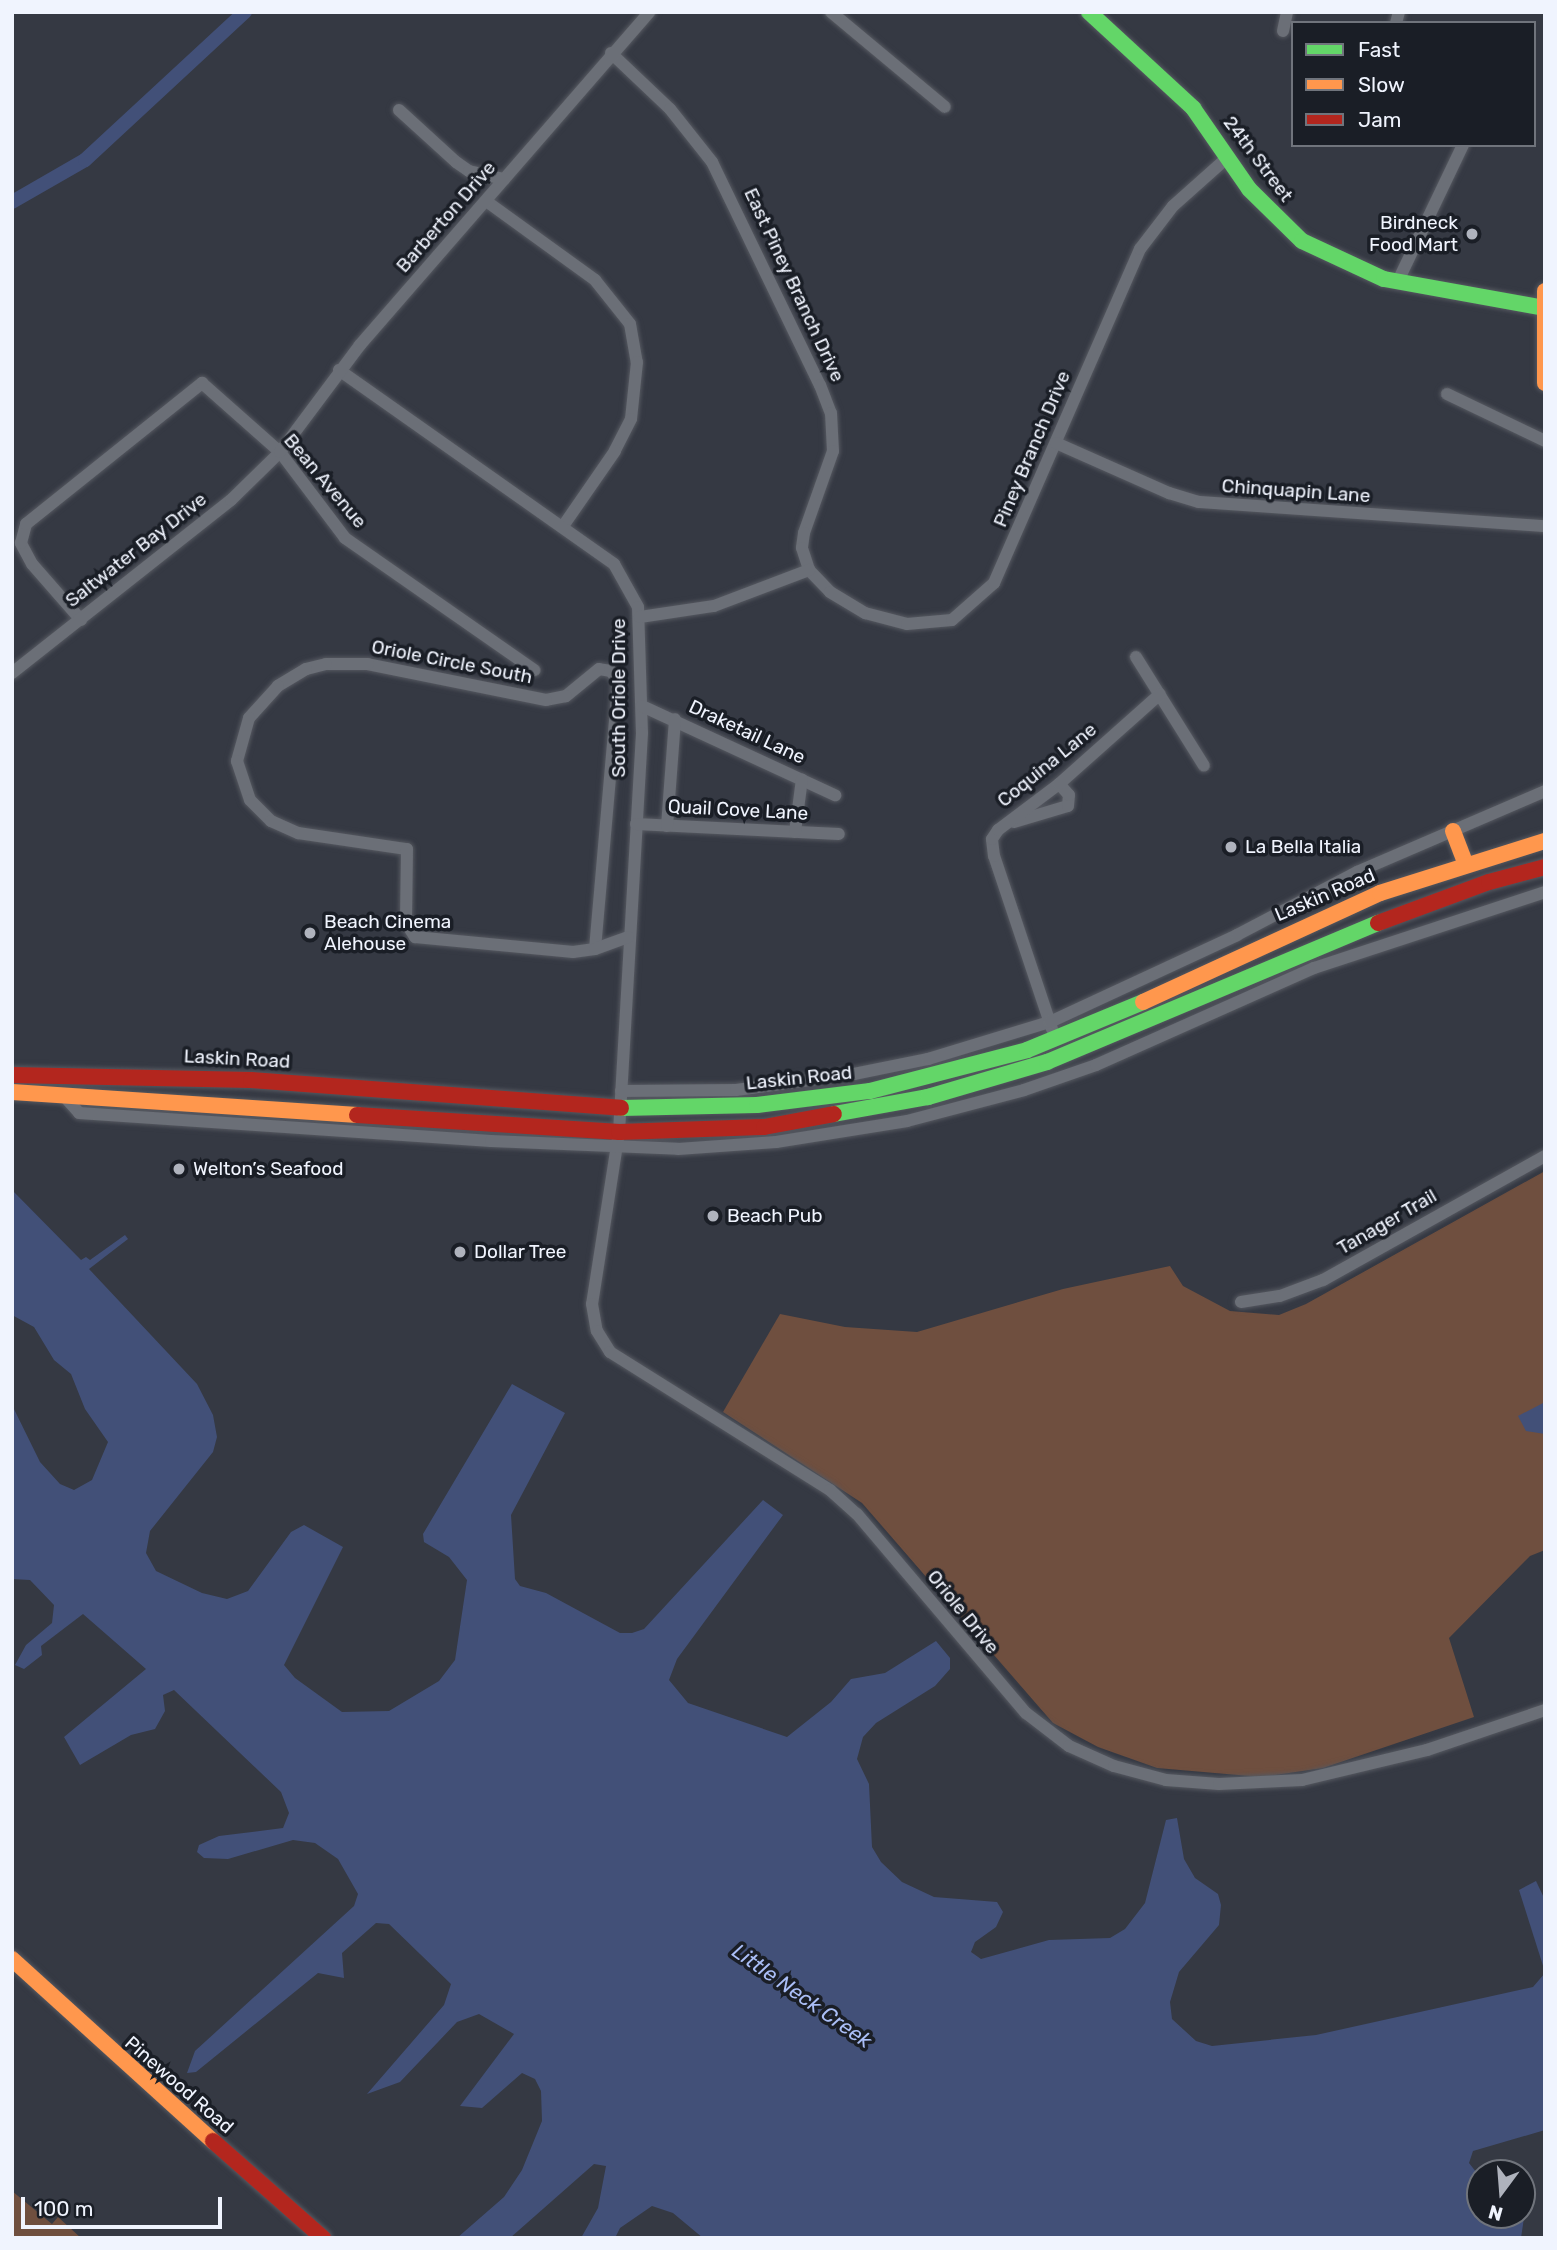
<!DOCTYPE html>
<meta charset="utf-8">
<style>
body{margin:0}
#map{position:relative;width:1557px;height:2250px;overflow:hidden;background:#353943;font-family:Rubik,sans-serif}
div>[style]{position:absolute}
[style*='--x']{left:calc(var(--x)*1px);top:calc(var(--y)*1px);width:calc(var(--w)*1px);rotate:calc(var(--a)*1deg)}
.green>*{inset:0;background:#6f4f3f}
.water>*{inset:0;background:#425078}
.canal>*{height:14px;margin:-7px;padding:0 7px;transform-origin:7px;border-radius:7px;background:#425078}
.roads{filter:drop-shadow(0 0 2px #555860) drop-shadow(0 0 2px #555860)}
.street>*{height:12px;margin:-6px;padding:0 6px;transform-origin:6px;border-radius:6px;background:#6b6f77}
.fast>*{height:16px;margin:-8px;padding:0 8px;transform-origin:8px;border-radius:8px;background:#63d668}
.slow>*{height:16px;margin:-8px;padding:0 8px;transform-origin:8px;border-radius:8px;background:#ff974d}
.jam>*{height:16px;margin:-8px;padding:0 8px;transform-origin:8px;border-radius:8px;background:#b3261e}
.dots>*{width:19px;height:19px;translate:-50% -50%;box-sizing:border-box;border:4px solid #1a1e26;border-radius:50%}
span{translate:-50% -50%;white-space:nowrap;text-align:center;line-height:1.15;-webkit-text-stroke:7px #1a1e26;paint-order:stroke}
.street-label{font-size:19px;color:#f0f4fe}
.poi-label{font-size:19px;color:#f0f4fe}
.right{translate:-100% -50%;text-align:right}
.left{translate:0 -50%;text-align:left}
.water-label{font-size:21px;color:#aabef6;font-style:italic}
.frame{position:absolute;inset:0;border:14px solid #f0f4fe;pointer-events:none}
.legend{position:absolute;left:1291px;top:21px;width:245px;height:126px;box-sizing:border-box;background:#1a1e26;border:2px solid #70747c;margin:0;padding:9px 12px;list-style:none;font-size:21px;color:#f0f4fe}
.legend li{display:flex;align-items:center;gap:14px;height:35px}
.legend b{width:35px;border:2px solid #70747c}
.north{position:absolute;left:1466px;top:2159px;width:70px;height:70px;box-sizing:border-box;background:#1a1e26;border:2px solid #70747c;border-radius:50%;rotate:196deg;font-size:19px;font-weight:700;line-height:28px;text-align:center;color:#f0f4fe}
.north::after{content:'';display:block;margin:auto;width:24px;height:32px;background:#afb3bd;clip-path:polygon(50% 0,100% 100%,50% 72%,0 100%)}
.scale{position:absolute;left:21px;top:2197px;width:201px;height:32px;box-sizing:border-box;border:4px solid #f0f4fe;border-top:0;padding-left:9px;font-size:21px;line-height:24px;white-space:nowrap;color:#f0f4fe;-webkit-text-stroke:5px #1a1e26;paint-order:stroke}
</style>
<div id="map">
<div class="green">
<i style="clip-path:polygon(1545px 1171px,1545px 1550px,1530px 1556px,1449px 1638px,1474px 1717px,1323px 1768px,1261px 1777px,1157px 1768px,1098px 1747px,1053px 1723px,862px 1503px,723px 1412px,780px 1314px,845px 1327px,917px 1332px,1063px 1289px,1170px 1266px,1183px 1286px,1230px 1311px,1279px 1315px,1306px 1304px)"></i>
<i style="clip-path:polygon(12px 2191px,52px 2224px,58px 2217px,81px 2238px,12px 2238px)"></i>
</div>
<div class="water">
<i style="clip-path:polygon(12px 1190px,81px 1260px,86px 1257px,90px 1260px,125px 1235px,128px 1239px,89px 1269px,197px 1384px,213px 1415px,217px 1437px,213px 1452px,150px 1531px,146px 1553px,156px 1571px,202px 1593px,227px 1599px,248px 1591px,291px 1532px,304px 1525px,343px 1547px,284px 1665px,295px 1678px,342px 1712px,389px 1711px,439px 1681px,455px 1660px,467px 1580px,449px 1557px,424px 1542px,423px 1534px,512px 1384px,565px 1413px,511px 1515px,515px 1579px,520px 1586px,546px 1593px,620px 1633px,632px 1633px,644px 1629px,763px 1500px,783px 1515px,677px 1659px,669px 1680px,688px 1703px,787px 1737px,831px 1702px,851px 1679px,885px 1673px,936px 1641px,950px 1658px,950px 1669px,935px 1686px,876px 1723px,863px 1737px,857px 1759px,869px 1784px,872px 1847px,881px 1862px,902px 1882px,934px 1897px,997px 1902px,1003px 1912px,996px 1927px,975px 1942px,971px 1952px,981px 1959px,1049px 1940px,1110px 1938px,1125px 1929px,1145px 1903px,1166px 1820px,1177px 1818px,1184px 1859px,1195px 1878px,1218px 1894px,1221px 1905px,1219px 1925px,1179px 1972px,1170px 2002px,1172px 2019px,1196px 2041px,1212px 2046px,1316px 2035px,1533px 1987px,1545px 1973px,1545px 2130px,1473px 2151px,1469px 2163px,1480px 2177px,1480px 2215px,1522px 2215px,1522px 2208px,1525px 2211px,1521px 2238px,703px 2238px,673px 2213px,652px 2206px,620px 2228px,615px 2238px,581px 2238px,598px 2208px,606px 2166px,594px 2164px,510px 2238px,457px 2238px,504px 2197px,522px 2170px,542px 2121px,541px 2091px,535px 2079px,522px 2073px,482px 2108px,460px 2106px,514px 2034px,479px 2014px,457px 2022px,400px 2082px,367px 2094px,444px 2005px,451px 1984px,389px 1924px,376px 1923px,342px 1953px,344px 1978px,318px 1973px,196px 2072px,187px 2073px,195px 2051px,354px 1906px,358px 1894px,338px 1859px,315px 1843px,293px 1840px,228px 1859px,204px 1858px,197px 1852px,199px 1845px,219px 1836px,283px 1828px,289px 1813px,281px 1792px,174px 1690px,163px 1695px,165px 1711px,155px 1729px,131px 1735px,80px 1765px,64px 1737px,146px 1669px,83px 1614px,41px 1646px,42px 1655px,24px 1669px,15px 1665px,26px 1645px,52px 1623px,54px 1605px,30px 1580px,12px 1579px,12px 1405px,40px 1462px,60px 1484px,74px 1490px,92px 1480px,108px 1442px,85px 1409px,71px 1374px,54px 1360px,34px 1327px,12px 1315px)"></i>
<i style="clip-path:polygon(1545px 1402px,1545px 1434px,1526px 1431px,1518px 1416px)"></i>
<i style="clip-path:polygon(1536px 1881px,1545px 1900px,1545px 1972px,1519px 1890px)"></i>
</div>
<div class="canal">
<i style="--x:12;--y:202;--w:84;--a:-29.9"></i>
<i style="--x:85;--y:160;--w:218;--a:-42.8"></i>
</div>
<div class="roads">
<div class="street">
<i style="--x:831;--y:12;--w:148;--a:39.8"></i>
<i style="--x:1396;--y:23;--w:11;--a:-75"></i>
<i style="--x:1283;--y:31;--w:19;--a:-78"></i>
<i style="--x:611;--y:53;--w:81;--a:43.5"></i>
<i style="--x:670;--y:109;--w:68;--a:51.6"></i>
<i style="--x:712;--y:162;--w:248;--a:64.2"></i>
<i style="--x:820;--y:385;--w:30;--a:69"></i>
<i style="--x:831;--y:413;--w:38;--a:87"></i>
<i style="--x:833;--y:451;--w:87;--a:109.5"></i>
<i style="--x:804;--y:533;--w:15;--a:98"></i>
<i style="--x:802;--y:548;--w:23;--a:72"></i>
<i style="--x:809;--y:570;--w:30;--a:46"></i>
<i style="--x:830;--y:592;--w:41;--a:31"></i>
<i style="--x:865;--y:613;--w:43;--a:14.7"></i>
<i style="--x:907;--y:624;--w:45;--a:-5.1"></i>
<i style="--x:952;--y:620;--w:56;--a:-41.4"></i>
<i style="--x:994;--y:583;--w:365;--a:-66.4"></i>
<i style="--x:1140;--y:249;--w:54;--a:-52.5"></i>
<i style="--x:1173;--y:206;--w:74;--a:-41.7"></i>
<i style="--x:399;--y:110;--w:77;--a:42.4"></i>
<i style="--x:456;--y:162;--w:16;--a:35"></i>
<i style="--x:469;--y:171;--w:36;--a:13"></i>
<i style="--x:486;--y:201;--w:135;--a:35.9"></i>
<i style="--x:595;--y:280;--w:56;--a:51.5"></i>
<i style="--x:630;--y:324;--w:39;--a:80"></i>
<i style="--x:637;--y:362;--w:57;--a:96"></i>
<i style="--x:631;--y:419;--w:36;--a:117"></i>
<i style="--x:615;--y:451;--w:91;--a:124.7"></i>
<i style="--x:1398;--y:281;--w:151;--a:-64.5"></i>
<i style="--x:339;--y:370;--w:337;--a:35.2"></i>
<i style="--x:614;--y:564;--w:49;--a:60.8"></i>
<i style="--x:638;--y:607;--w:126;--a:88.2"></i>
<i style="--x:642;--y:733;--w:400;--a:93.3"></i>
<i style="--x:619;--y:1132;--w:174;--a:98.9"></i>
<i style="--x:592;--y:1304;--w:27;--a:80"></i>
<i style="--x:597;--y:1331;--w:25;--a:58"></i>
<i style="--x:610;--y:1352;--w:260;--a:32.1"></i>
<i style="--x:830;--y:1490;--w:36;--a:42"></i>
<i style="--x:857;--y:1514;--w:261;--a:49.7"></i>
<i style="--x:1026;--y:1713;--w:54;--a:37.5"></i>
<i style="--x:1069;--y:1746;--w:49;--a:24"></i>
<i style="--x:1114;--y:1766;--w:54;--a:15.1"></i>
<i style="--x:1166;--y:1780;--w:53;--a:4.3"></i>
<i style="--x:1219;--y:1784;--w:83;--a:-2.8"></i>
<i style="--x:1302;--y:1780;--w:129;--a:-13.5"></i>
<i style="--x:1427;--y:1750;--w:125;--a:-18.7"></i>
<i style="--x:1447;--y:394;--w:109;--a:25.6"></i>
<i style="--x:1056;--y:443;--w:124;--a:23.9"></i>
<i style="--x:1169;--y:493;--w:31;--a:17"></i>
<i style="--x:1199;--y:502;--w:347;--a:4"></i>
<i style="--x:640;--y:617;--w:75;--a:-8.5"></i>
<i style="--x:714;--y:606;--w:102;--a:-20.8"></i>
<i style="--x:81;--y:620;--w:74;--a:-131.2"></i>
<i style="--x:32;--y:564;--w:24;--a:-118"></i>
<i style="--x:21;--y:543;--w:20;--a:-75"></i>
<i style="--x:26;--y:524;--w:226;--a:-38.7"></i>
<i style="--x:202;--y:383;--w:104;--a:41.5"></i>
<i style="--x:280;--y:452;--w:108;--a:52.9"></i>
<i style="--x:345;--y:538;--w:231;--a:34.9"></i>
<i style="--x:1136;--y:657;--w:128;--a:58"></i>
<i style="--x:12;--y:673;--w:279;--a:-38.3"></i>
<i style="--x:231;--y:500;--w:69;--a:-44.4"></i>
<i style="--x:280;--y:452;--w:134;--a:-53.2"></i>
<i style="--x:360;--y:345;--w:441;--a:-49"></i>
<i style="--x:642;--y:706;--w:213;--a:24.8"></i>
<i style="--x:1014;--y:822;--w:56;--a:-16.5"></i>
<i style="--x:1068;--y:806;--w:11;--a:-85"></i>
<i style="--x:1069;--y:795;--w:15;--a:-132"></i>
<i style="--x:636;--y:824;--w:203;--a:2.8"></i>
<i style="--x:667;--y:826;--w:107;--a:-85.7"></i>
<i style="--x:795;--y:832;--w:53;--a:-82.5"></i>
<i style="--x:595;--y:949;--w:254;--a:-85"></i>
<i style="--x:617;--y:696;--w:15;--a:-86"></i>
<i style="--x:618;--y:681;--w:12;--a:-125"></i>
<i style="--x:611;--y:671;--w:12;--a:-171"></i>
<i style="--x:599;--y:669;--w:43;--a:140.7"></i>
<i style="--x:566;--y:696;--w:20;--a:169"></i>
<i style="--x:546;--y:700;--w:182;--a:-168.6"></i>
<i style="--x:368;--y:664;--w:42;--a:180"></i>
<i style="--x:326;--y:664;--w:21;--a:166"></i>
<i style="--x:306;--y:669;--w:33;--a:149"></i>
<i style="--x:278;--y:686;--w:43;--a:132.2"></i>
<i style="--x:249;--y:718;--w:45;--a:105.6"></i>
<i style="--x:237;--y:761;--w:41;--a:71.6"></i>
<i style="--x:250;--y:800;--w:30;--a:45"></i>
<i style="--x:271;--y:821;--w:30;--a:24"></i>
<i style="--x:298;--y:833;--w:110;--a:8.4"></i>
<i style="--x:407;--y:849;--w:74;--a:90.8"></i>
<i style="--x:406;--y:923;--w:17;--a:57"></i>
<i style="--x:415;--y:937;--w:159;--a:5.4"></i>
<i style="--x:573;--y:952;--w:22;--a:-8"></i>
<i style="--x:595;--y:949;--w:35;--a:-20"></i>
<i style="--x:1052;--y:1029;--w:182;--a:-108.5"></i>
<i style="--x:994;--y:856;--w:17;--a:-97"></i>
<i style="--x:992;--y:839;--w:11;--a:-56"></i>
<i style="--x:998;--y:830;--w:76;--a:-37"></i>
<i style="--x:1059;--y:784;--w:135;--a:-41.7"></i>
<i style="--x:621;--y:1091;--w:115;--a:-0.5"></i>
<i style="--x:736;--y:1090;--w:119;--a:-7.7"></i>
<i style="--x:854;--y:1074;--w:76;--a:-11.5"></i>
<i style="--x:928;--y:1059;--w:127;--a:-16.9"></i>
<i style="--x:1050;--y:1022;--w:206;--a:-24.9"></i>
<i style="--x:1237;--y:935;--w:136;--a:-27.7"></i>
<i style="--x:1357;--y:872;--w:205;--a:-23.3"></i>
<i style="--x:63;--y:1095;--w:24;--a:48"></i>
<i style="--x:79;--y:1113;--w:413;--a:3.9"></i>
<i style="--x:491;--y:1141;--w:187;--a:2.4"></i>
<i style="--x:678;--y:1149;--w:98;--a:-4.1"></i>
<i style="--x:776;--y:1142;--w:133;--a:-9.1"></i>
<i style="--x:907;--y:1121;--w:121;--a:-14.8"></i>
<i style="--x:1024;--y:1090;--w:76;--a:-19.1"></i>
<i style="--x:1096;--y:1065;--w:239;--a:-24"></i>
<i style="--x:1314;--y:968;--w:243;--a:-18.2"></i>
<i style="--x:1241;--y:1302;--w:39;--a:-9"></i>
<i style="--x:1280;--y:1296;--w:46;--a:-20.4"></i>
<i style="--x:1323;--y:1280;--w:254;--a:-29.2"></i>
</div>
<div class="fast">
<i style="--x:1089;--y:12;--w:142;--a:42.7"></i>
<i style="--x:1193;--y:108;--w:98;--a:55.3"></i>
<i style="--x:1249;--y:189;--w:74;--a:44.5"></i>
<i style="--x:1302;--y:241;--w:90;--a:24.9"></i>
<i style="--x:1384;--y:279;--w:164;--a:10.2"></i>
<i style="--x:621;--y:1108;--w:136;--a:-1.3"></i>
<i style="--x:757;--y:1105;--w:114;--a:-7.1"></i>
<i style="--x:870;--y:1091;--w:162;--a:-14.6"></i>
<i style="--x:1027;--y:1050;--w:126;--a:-22.5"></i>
<i style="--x:834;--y:1114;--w:96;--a:-10.3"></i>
<i style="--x:928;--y:1097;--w:124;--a:-16.4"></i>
<i style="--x:1047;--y:1062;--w:359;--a:-22.8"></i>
</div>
<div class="slow">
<i style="--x:1545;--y:291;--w:92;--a:90"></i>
<i style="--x:1453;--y:831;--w:36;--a:69"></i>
<i style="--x:1143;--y:1002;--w:261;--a:-24.7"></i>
<i style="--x:1380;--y:893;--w:173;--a:-17.5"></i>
<i style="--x:12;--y:1092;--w:346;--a:3.8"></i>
<i style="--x:12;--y:1959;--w:271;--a:42.2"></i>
</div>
<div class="jam">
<i style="--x:1378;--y:923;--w:118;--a:-20.3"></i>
<i style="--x:1489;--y:882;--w:58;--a:-15"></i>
<i style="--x:12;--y:1075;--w:239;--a:1.2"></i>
<i style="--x:251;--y:1080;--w:371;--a:4.3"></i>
<i style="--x:357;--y:1115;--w:263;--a:3.7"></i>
<i style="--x:619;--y:1132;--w:145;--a:-2"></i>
<i style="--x:764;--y:1127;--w:71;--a:-10.5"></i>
<i style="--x:213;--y:2141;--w:147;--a:41.4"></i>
</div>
</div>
<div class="dots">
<i style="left:1472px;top:234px;background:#afb3bd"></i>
<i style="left:1231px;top:847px;background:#afb3bd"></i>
<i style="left:310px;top:933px;background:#afb3bd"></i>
<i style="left:179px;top:1169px;background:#afb3bd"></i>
<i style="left:713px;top:1216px;background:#afb3bd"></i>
<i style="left:460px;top:1252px;background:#afb3bd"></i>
</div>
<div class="street-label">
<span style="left:1258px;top:159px;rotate:53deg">24th Street</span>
<span style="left:446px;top:217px;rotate:-49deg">Barberton Drive</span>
<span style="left:794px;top:285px;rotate:65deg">East Piney Branch Drive</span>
<span style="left:1032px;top:449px;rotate:-67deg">Piney Branch Drive</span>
<span style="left:325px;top:481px;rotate:50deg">Bean Avenue</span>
<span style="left:1296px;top:491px;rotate:4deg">Chinquapin Lane</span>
<span style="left:136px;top:550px;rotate:-38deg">Saltwater Bay Drive</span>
<span style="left:452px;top:662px;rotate:11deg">Oriole Circle South</span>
<span style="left:619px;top:698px;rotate:-90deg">South Oriole Drive</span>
<span style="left:747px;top:732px;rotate:25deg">Draketail Lane</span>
<span style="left:1047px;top:765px;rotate:-39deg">Coquina Lane</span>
<span style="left:738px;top:810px;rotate:3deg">Quail Cove Lane</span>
<span style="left:1325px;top:895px;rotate:-23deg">Laskin Road</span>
<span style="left:237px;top:1059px;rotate:3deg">Laskin Road</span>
<span style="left:799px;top:1078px;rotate:-6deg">Laskin Road</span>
<span style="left:1387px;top:1222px;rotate:-30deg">Tanager Trail</span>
<span style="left:963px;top:1612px;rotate:51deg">Oriole Drive</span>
<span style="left:179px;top:2085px;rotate:41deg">Pinewood Road</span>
</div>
<div class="poi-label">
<span class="right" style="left:1458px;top:234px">Birdneck<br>Food Mart</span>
<span class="left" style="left:1245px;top:847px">La Bella Italia</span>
<span class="left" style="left:324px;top:933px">Beach Cinema<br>Alehouse</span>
<span class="left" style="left:193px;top:1169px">Welton’s Seafood</span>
<span class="left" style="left:727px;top:1216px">Beach Pub</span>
<span class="left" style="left:474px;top:1252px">Dollar Tree</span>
</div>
<div class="water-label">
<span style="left:802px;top:1996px;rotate:35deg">Little Neck Creek</span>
</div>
<div class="frame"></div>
<ul class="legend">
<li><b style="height:9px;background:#63d668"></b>Fast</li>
<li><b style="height:9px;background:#ff974d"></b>Slow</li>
<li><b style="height:9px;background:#b3261e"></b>Jam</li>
</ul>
<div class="north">N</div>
<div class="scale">100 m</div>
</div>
